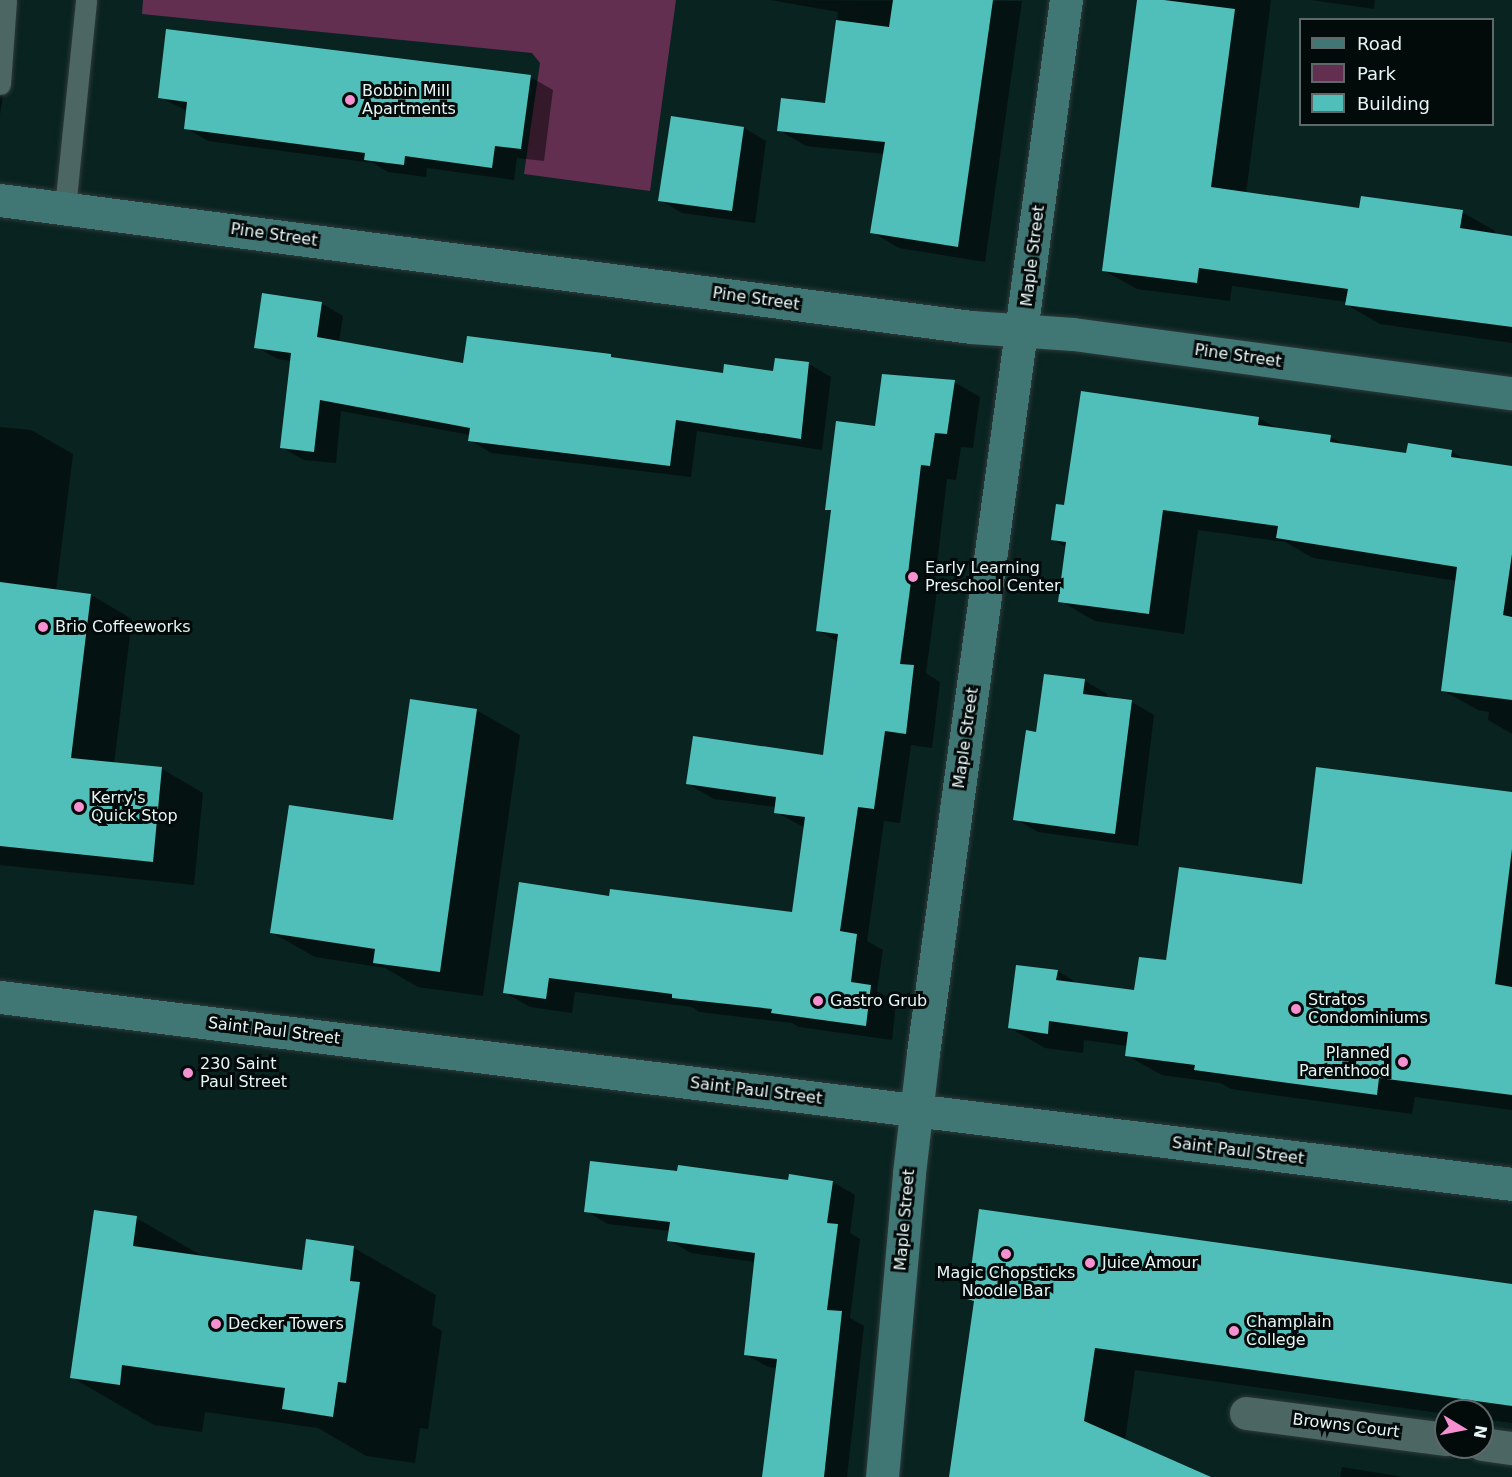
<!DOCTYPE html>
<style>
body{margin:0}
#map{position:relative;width:1512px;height:1477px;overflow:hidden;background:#092321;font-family:"DejaVu Sans",sans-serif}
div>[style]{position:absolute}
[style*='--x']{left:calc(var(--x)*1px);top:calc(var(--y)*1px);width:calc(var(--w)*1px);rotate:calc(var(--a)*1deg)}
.green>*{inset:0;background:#622f50}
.shadow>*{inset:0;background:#0007}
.building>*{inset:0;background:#51bfb9}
.roads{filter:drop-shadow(0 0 2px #2e3b3a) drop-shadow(0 0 2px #2e3b3a)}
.lane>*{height:21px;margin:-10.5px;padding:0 10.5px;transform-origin:10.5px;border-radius:10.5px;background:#4c6664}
.street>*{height:33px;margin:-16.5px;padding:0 16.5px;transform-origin:16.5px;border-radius:16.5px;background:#4c6664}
.secondary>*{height:33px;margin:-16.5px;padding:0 16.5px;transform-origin:16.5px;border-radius:16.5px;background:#407673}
.dots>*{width:16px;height:16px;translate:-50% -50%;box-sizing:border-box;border:3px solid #030a0a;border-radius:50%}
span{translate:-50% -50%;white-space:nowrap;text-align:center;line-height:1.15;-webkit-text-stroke:6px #030a0a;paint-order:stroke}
.poi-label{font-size:16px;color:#e7f6f5}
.left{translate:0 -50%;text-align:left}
.right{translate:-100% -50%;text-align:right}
.street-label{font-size:16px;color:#e7f6f5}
.legend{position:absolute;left:1299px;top:18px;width:195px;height:108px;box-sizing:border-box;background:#030a0a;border:2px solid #5e6868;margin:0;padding:8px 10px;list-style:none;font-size:18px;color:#e7f6f5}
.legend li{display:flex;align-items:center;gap:12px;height:30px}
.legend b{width:30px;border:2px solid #5e6868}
.north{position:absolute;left:1434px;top:1399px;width:60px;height:60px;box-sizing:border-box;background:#030a0a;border:2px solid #5e6868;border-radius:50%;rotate:100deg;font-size:16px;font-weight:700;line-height:24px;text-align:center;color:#e7f6f5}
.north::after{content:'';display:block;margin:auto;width:21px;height:27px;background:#f590d1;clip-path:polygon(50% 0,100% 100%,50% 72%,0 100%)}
</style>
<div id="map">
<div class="green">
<i style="clip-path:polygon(143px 0,676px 0,650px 191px,524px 174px,540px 63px,532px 53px,142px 14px)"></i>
</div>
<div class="shadow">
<i style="clip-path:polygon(771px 0,1022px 1px,985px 262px,899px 248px,872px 232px,885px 154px,806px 146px,779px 130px,826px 105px,838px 12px)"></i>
<i style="clip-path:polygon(1138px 0,1271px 0,1246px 194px,1360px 210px,1462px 212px,1495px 231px,1495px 235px,1512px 237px,1512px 343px,1380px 324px,1347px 305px,1347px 302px,1232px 286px,1230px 301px,1137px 289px,1103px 270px)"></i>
<i style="clip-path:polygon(1311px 0,1375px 0,1374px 9px)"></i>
<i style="clip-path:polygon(0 58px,8px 63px,0 115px)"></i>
<i style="clip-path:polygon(530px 77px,553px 90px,544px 161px,517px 158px,514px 180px,427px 168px,426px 177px,388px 172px,373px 163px,208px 141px,186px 128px,188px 111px,159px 97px)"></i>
<i style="clip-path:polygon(744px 128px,766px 141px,755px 223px,682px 213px,660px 200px)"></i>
<i style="clip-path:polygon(321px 303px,343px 316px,339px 342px,464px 364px,611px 355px,619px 360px,724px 374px,775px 372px,809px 364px,831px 377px,822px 450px,697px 431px,691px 477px,491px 453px,470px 440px,470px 435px,341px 411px,336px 463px,304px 460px,282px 448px,291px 361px,278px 359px,256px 347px)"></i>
<i style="clip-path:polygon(954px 382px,980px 397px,973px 448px,961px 447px,956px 480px,947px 479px,934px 589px,937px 591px,926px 673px,940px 682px,932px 748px,911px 745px,900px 823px,884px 821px,867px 941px,883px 950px,877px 991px,896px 1002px,892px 1040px,799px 1027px,792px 1023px,699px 1012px,692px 1007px,575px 992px,572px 1013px,530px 1007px,504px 992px,610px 898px,793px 914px,805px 828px,776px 812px,776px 807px,714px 799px,688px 784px,824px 756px,838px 642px,818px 630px,832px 512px,827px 509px,877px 428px)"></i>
<i style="clip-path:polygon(1082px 392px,1259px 418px,1278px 429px,1330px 437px,1347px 446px,1407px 454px,1451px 451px,1469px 462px,1512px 468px,1512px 734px,1488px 720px,1489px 712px,1478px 710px,1442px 690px,1457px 581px,1313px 558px,1285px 542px,1198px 530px,1184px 634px,1095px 621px,1060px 601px,1067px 548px,1052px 539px,1066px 506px)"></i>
<i style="clip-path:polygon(0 427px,31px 430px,73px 454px,56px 591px,91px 595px,132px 619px,114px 764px,162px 769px,203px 793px,194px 885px,0 865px)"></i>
<i style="clip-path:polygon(1085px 681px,1107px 694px,1107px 698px,1132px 702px,1154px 715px,1138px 846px,1038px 832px,1015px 819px,1037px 733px)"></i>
<i style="clip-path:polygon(476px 710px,520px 735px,483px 996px,418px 987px,385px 968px,315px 957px,271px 932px,394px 822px)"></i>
<i style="clip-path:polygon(1512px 794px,1512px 1110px,1415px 1097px,1412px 1114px,1231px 1089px,1220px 1083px,1162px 1075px,1126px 1055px,1128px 1046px,1084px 1040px,1083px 1053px,1045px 1048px,1010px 1028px,1058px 971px,1080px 985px,1135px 992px,1167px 962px,1303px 886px)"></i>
<i style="clip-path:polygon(678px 1172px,790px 1182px,790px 1176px,833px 1182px,855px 1195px,850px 1233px,860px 1239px,850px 1318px,864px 1326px,847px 1477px,763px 1477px,777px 1368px,768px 1367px,745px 1354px,755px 1262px,691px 1253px,669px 1240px,670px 1231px,608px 1224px,586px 1211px)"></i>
<i style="clip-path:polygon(136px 1218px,206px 1258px,303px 1271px,307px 1241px,354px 1248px,436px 1295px,432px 1325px,442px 1331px,428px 1429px,420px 1428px,415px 1463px,366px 1456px,318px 1428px,205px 1412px,202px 1432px,154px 1425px,71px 1377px)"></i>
<i style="clip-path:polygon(1512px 1285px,1512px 1423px,1482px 1419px,1482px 1411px,1446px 1411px,1446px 1414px,1135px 1370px,1125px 1441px,1205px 1477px,951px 1477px,975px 1302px,968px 1299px)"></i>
<i style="clip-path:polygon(1342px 1467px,1403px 1477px,1340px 1477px)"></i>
</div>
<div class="building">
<i style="clip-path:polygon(893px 0,993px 0,958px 247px,870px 233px,885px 142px,777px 131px,781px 98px,825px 103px,836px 20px,889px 27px)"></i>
<i style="clip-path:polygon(1137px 0,1164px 0,1235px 9px,1211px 187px,1359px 208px,1361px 196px,1463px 210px,1460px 228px,1512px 236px,1512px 327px,1345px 305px,1348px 289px,1199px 268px,1197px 283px,1102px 271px)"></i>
<i style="clip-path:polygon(166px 29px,531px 75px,521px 149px,495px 146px,492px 168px,405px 156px,404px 165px,364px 160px,365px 153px,184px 129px,187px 102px,158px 98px)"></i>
<i style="clip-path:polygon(671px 116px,744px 127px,732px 211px,658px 201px)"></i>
<i style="clip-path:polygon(262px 293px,322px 302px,317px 337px,463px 363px,467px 336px,611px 354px,611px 357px,723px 373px,724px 364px,773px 371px,775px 358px,809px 362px,801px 439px,676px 420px,670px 466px,468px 441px,470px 428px,320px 400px,314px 452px,280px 448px,291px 353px,254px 348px)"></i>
<i style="clip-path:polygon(882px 374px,955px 380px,947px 434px,935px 433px,930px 466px,921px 465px,908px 574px,912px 574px,900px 664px,914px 665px,906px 734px,885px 731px,874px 809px,858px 807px,840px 931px,857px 934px,851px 982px,871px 985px,866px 1026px,771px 1013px,772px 1009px,672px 998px,672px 994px,549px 978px,546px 999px,503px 993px,519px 882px,609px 896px,610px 889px,792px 912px,805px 817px,774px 813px,776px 797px,686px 784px,693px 736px,823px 755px,838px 634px,816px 631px,831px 510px,825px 510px,836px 421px,875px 426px)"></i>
<i style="clip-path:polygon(1081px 391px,1259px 417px,1258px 425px,1331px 435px,1330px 442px,1406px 453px,1408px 443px,1452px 450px,1451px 457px,1512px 466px,1512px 554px,1503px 615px,1512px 617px,1512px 700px,1441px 691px,1457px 567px,1276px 538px,1278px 526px,1163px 510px,1149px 614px,1058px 602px,1066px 542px,1051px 540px,1056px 504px,1064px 505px)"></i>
<i style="clip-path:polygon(0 582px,91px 594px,71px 758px,162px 767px,153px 862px,0 846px)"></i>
<i style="clip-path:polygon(1044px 674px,1085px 679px,1083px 694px,1132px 700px,1115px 834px,1013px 820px,1026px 730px,1036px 732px)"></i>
<i style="clip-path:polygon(410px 699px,477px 709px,440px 972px,373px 963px,375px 949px,270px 933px,289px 805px,393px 820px)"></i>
<i style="clip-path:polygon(1316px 767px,1512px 792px,1512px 849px,1495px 984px,1512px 987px,1512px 1095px,1379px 1078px,1377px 1095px,1194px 1070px,1195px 1065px,1125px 1056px,1128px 1032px,1049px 1021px,1048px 1034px,1008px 1028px,1016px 965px,1058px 970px,1056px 980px,1134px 990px,1139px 957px,1166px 960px,1179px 867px,1302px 884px)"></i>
<i style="clip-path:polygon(590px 1161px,677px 1171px,678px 1165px,788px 1180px,789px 1174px,833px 1181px,827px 1223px,838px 1224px,827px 1310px,842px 1311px,824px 1477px,762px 1477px,777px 1359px,744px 1355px,755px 1253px,667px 1241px,670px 1222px,584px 1212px)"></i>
<i style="clip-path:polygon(979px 1209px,1512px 1284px,1512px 1406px,1095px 1348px,1084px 1421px,1211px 1477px,949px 1477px,974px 1301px,967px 1299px)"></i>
<i style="clip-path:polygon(94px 1210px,137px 1216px,133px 1246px,302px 1270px,306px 1239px,354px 1246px,350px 1281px,360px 1282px,346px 1383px,338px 1382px,333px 1417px,282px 1409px,285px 1388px,122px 1365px,120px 1385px,70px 1378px)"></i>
</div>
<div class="roads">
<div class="lane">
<i style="--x:0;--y:84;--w:84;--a:-85.9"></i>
<i style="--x:65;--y:208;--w:209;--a:-84.2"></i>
</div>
<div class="street">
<i style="--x:1246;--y:1413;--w:202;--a:7.4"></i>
<i style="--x:1482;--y:1444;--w:30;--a:8"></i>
</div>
<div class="secondary">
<i style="--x:0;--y:200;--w:979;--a:7.45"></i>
<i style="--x:971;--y:327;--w:102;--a:3.9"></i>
<i style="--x:1073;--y:334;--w:443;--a:7.7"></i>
<i style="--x:0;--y:997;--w:1524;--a:7.05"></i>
<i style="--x:882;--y:1477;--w:305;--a:-84.9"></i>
<i style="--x:909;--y:1173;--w:121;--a:-83.3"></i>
<i style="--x:923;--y:1053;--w:1063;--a:-82.27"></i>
</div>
</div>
<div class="dots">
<i style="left:350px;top:100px;background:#f590d1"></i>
<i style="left:913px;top:577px;background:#f590d1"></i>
<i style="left:43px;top:627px;background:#f590d1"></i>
<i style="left:79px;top:807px;background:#f590d1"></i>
<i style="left:818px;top:1001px;background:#f590d1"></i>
<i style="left:1296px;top:1009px;background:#f590d1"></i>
<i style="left:1403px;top:1062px;background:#f590d1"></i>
<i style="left:188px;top:1073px;background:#f590d1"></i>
<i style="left:1006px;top:1254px;background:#f590d1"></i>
<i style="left:1090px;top:1263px;background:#f590d1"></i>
<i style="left:216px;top:1324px;background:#f590d1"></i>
<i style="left:1234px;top:1331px;background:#f590d1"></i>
</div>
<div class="poi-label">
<span class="left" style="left:362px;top:100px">Bobbin Mill<br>Apartments</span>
<span class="left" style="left:925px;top:577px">Early Learning<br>Preschool Center</span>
<span class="left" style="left:55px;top:627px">Brio Coffeeworks</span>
<span class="left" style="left:91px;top:807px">Kerry's<br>Quick Stop</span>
<span class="left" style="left:1308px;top:1009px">Stratos<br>Condominiums</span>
<span class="left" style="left:830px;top:1001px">Gastro Grub</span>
<span class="right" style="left:1390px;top:1062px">Planned<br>Parenthood</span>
<span class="left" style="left:200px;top:1073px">230 Saint<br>Paul Street</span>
<span class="left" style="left:1102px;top:1263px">Juice Amour</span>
<span style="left:1006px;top:1282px">Magic Chopsticks<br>Noodle Bar</span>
<span class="left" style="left:1246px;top:1331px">Champlain<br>College</span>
<span class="left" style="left:228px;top:1324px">Decker Towers</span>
</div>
<div class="street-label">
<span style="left:274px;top:235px;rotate:8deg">Pine Street</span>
<span style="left:1033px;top:256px;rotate:-83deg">Maple Street</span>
<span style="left:756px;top:299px;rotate:8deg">Pine Street</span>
<span style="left:1238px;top:356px;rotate:8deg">Pine Street</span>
<span style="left:966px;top:738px;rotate:-82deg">Maple Street</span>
<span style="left:274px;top:1031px;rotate:7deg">Saint Paul Street</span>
<span style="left:756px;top:1091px;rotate:7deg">Saint Paul Street</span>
<span style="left:1238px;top:1151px;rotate:7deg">Saint Paul Street</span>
<span style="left:905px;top:1220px;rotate:-85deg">Maple Street</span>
<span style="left:1346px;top:1426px;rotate:7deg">Browns Court</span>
</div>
<ul class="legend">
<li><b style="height:8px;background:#407673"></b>Road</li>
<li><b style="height:16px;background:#622f50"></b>Park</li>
<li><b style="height:16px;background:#51bfb9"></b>Building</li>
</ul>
<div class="north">N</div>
</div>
